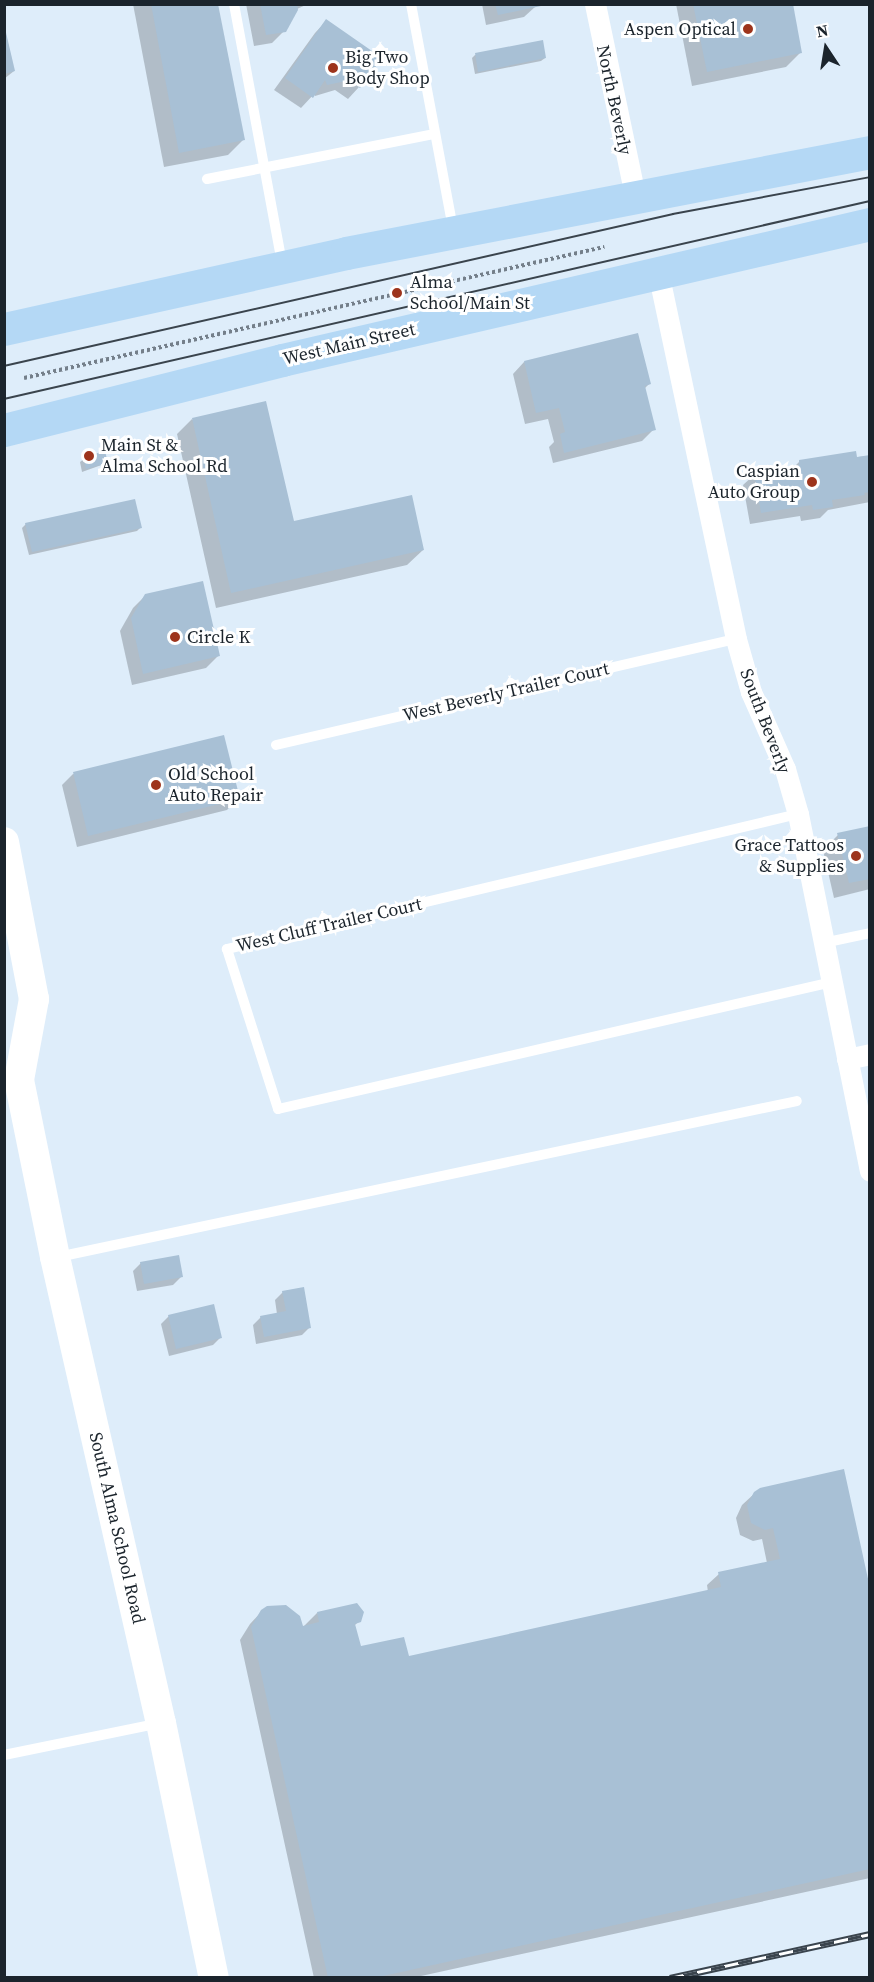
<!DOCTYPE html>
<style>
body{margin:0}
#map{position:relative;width:874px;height:1982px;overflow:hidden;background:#deedfa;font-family:"Source Serif 4",serif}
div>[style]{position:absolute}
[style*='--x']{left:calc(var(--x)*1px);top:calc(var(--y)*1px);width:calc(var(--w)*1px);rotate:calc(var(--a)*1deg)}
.shadow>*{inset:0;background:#0003}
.building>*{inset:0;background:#a8c0d5}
.path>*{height:4px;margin-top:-2px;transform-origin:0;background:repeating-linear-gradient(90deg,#747f8a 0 3px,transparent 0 6px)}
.lane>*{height:10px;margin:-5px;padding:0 5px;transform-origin:5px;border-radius:5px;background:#fff}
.street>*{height:21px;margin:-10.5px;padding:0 10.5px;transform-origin:10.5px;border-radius:10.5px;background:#fff}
.secondary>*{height:30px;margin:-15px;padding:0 15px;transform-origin:15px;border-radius:15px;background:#fff}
.primary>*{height:33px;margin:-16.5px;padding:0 16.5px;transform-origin:16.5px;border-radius:16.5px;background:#b4d8f5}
.tram>*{height:1.5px;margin:-0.75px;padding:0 0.75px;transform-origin:0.75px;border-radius:0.75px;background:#3a444d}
.rail>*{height:7px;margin-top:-3.5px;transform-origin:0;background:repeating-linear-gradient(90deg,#fff 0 14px,#3a444d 0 28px);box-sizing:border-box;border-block:2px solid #3a444d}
.dots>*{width:16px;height:16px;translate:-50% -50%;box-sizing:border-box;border:3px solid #fff;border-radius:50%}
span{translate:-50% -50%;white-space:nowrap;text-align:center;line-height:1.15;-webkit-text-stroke:6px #fff;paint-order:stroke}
.poi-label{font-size:18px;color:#1b242c}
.right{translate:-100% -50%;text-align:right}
.left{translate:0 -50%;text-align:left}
.street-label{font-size:18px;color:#1b242c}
.frame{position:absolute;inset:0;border:6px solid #1b242c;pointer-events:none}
.north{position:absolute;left:796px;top:18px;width:60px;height:60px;-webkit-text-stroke:4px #fff;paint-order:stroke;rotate:348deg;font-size:16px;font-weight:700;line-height:24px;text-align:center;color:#1b242c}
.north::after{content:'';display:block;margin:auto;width:21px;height:27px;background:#1b242c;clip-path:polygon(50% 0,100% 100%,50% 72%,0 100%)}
</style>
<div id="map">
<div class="shadow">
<i style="clip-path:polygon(133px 4px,217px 4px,243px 140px,228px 155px,164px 167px)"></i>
<i style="clip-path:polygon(246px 4px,308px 4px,297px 9px,284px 31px,272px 43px,254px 46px)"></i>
<i style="clip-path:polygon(482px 4px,536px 4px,536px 6px,524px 17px,486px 25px)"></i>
<i style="clip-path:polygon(676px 4px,791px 4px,801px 52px,786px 67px,692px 86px)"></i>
<i style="clip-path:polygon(326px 21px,359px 87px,348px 99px,335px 90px,315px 96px,315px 93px,301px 108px,274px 90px,315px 33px)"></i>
<i style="clip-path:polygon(4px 26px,14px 71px,4px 79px)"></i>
<i style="clip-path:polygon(475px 55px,545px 58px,541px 61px,475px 74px,472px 58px)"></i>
<i style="clip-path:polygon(524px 362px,649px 384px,644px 389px,654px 429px,642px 441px,553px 463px,549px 447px,554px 442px,548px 419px,525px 424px,513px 374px)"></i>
<i style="clip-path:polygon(192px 419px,292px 523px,423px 550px,407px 565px,216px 608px,177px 434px)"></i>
<i style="clip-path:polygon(870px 456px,870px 502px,828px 510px,820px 518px,801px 521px,800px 516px,750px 524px,743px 485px,755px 474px,794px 467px,799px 462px)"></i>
<i style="clip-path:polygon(84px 459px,107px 463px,82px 472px,80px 462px)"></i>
<i style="clip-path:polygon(26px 524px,140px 528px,137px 531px,29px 555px,22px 528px)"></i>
<i style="clip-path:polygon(145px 596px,218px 656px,206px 668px,132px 685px,120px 631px,133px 608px)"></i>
<i style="clip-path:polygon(73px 774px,238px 798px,227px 810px,77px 847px,62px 785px)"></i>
<i style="clip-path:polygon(870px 828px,870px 889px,834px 898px,823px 850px,838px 835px)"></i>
<i style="clip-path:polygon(141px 1263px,181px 1277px,173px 1285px,137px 1291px,133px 1271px)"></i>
<i style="clip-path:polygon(283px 1292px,310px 1327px,302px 1335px,256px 1344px,253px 1325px,261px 1317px,277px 1314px,275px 1300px)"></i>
<i style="clip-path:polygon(169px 1316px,221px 1337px,213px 1345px,169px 1356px,161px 1324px)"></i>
<i style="clip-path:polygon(755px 1493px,870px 1595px,870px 1878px,412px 1978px,314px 1978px,240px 1640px,250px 1624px,262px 1611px,302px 1628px,317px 1613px,359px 1621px,354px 1626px,360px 1648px,408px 1658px,708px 1592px,707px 1585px,719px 1574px,767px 1563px,762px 1539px,753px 1541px,740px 1535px,736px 1518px,742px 1505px)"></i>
</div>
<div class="building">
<i style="clip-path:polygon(151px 4px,218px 4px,245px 140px,179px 153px)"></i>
<i style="clip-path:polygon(260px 4px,297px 4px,298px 10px,286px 32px,266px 35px)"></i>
<i style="clip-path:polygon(495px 4px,540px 4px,541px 6px,498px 15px)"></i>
<i style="clip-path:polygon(693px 4px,793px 4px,802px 53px,707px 72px)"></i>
<i style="clip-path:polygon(326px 19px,382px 58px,360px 88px,345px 77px,346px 81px,327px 85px,325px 80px,313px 98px,285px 78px)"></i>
<i style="clip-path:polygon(4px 24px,15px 71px,4px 74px)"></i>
<i style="clip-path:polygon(543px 40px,546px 58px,478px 72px,475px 53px)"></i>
<i style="clip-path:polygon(638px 333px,651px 384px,645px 386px,656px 430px,564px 453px,560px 434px,565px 432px,559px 408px,536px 413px,524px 361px)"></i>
<i style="clip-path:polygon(266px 401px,294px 521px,412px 495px,424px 550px,231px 593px,192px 418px)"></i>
<i style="clip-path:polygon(105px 451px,108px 463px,86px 469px,83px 457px)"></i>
<i style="clip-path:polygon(856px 451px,857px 457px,870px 455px,870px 492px,864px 493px,865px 495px,832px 500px,833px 507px,813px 510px,812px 505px,761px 513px,754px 472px,799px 465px,799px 460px)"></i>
<i style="clip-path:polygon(135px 499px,142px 528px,32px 552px,25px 523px)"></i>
<i style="clip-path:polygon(203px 581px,220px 656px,143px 674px,131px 618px,145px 594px)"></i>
<i style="clip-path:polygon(224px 735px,240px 799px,88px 836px,73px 772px)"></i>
<i style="clip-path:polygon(870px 826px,870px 879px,849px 883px,837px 833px)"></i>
<i style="clip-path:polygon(179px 1255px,183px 1277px,144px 1284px,140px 1262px)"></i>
<i style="clip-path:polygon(304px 1287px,311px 1328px,264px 1337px,260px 1316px,286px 1311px,282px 1291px)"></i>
<i style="clip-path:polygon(214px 1304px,222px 1338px,176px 1349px,168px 1315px)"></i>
<i style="clip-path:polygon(844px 1469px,870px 1588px,870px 1869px,374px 1978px,328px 1978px,251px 1627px,261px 1610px,267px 1606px,286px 1605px,300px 1616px,303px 1626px,319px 1622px,317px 1612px,357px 1603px,364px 1612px,361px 1622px,355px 1624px,361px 1646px,404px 1637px,409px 1656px,721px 1587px,718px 1572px,780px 1559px,773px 1528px,765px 1530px,751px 1523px,747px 1505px,754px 1492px,760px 1488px)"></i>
</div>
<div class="path">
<i style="--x:24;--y:378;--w:595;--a:-12.73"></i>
</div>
<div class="lane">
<i style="--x:234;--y:4;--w:264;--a:79.5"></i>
<i style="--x:411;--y:4;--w:229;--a:79.4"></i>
<i style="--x:207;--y:179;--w:232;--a:-11.2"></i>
<i style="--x:276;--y:745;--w:472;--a:-13"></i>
<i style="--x:798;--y:814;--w:587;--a:166.7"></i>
<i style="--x:227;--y:949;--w:168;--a:72.3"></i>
<i style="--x:278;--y:1109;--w:568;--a:-12.91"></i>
<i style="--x:823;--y:943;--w:48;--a:-12"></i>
<i style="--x:58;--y:1257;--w:755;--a:-11.92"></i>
<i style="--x:4;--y:1755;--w:159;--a:-11.6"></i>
</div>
<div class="street">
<i style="--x:595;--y:4;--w:196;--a:78.2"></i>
<i style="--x:658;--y:272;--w:375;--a:78"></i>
<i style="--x:736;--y:639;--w:55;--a:74.2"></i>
<i style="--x:751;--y:692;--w:84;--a:66.2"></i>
<i style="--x:785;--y:769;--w:47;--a:73.9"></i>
<i style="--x:798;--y:814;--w:364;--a:78.6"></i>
<i style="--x:847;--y:1059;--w:24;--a:-12"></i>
</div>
<div class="secondary">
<i style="--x:4;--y:842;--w:160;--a:79.2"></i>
<i style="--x:34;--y:999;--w:82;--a:100.5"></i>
<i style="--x:19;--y:1080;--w:181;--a:78.5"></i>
<i style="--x:55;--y:1257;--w:478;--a:77.2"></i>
<i style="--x:161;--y:1723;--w:260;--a:78.3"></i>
</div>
<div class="primary">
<i style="--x:4;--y:329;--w:350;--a:-12.5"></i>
<i style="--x:346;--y:253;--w:534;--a:-10.91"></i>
<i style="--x:4;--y:430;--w:287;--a:-14.1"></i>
<i style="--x:282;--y:360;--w:604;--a:-13.02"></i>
</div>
<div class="tram">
<i style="--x:4;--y:366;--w:686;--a:-12.8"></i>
<i style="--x:673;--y:214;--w:200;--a:-10.6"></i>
<i style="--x:4;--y:399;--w:888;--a:-12.88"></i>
</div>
<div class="rail">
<i style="--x:670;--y:1978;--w:205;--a:-12.4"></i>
</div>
<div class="dots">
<i style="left:748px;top:29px;background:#9d341c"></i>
<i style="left:333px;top:68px;background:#9d341c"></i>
<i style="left:397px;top:293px;background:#9d341c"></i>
<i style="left:89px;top:456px;background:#9d341c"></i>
<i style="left:812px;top:482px;background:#9d341c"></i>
<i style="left:175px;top:637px;background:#9d341c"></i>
<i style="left:156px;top:785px;background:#9d341c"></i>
<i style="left:856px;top:856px;background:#9d341c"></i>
</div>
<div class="poi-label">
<span class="right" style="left:736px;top:29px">Aspen Optical</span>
<span class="left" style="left:345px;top:68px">Big Two<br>Body Shop</span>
<span class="left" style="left:410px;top:293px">Alma<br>School/Main St</span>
<span class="left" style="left:101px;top:456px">Main St &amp;<br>Alma School Rd</span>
<span class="right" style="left:800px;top:482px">Caspian<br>Auto Group</span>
<span class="left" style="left:187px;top:637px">Circle K</span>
<span class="left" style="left:168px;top:785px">Old School<br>Auto Repair</span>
<span class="right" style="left:844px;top:856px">Grace Tattoos<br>&amp; Supplies</span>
</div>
<div class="street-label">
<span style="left:614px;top:100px;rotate:78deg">North Beverly</span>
<span style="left:349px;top:344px;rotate:-13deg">West Main Street</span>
<span style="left:506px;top:692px;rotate:-13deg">West Beverly Trailer Court</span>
<span style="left:765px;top:721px;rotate:69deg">South Beverly</span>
<span style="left:329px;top:925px;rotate:-13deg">West Cluff Trailer Court</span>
<span style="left:117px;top:1528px;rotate:77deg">South Alma School Road</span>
</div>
<div class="frame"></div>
<div class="north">N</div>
</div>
